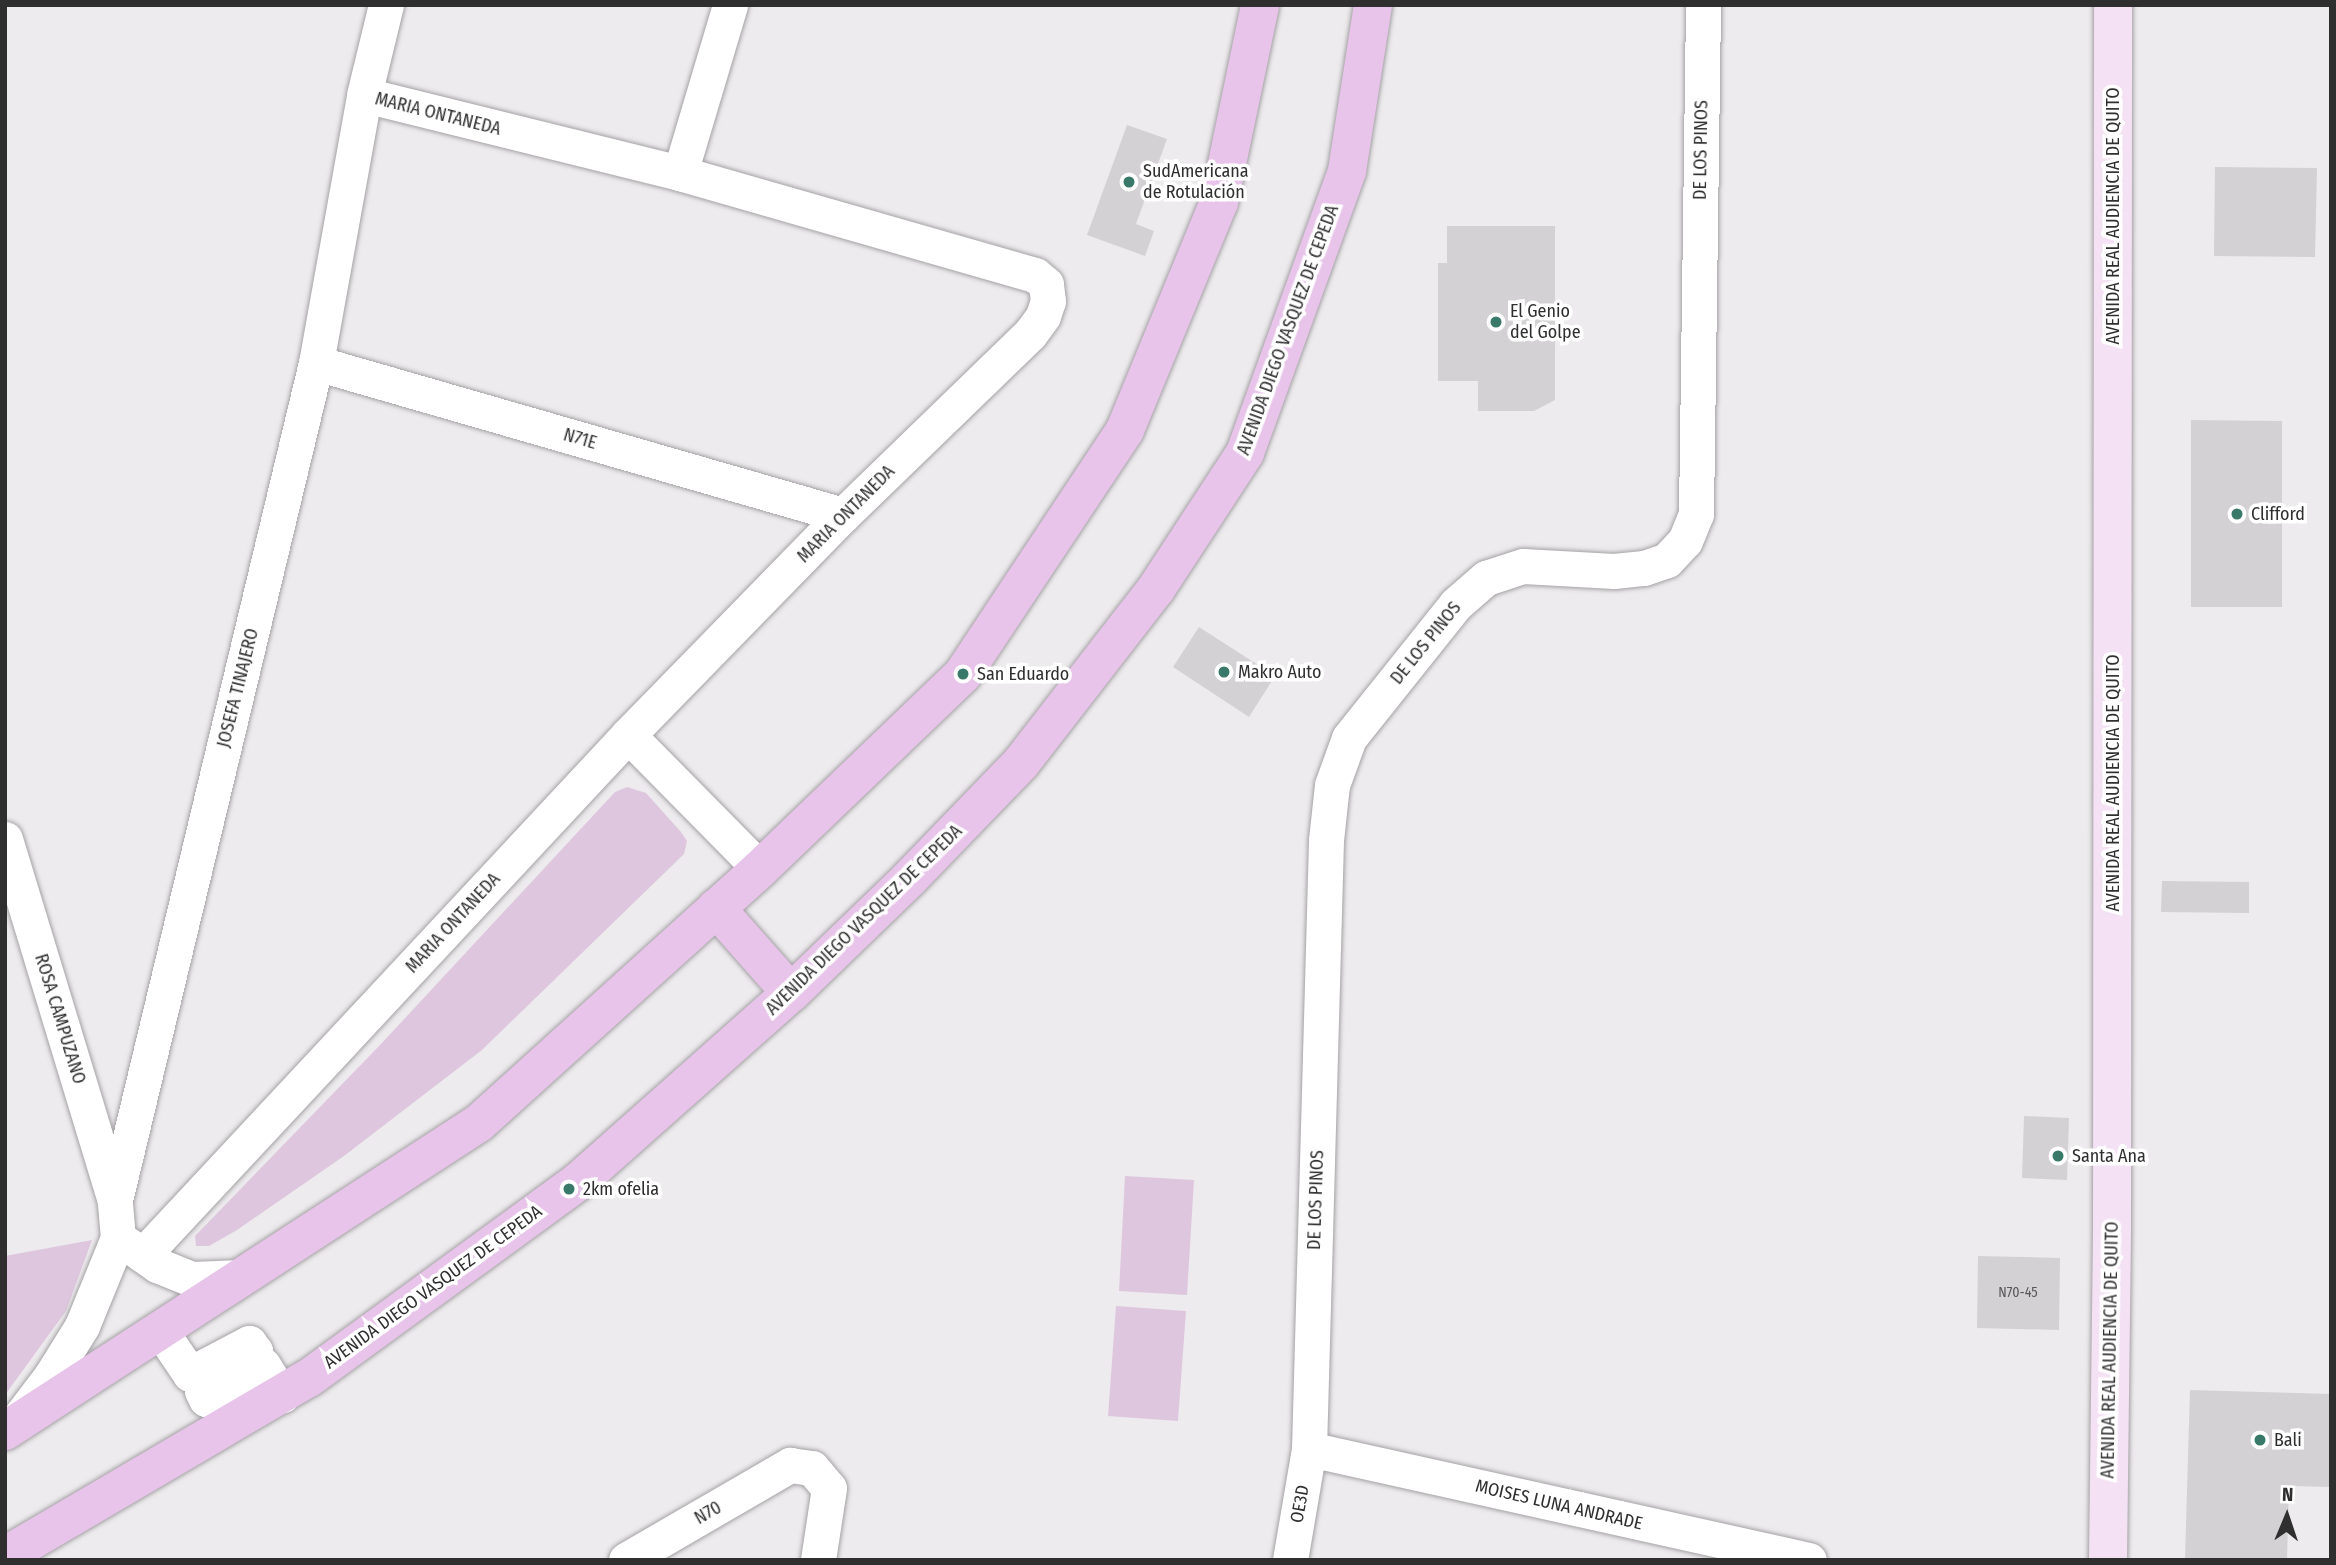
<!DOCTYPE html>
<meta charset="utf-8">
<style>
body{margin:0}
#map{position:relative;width:2336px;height:1565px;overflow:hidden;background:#edebed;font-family:"Fira Sans Condensed",sans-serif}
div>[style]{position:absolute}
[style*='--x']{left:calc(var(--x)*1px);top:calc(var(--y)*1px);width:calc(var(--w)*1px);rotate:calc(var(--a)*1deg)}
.green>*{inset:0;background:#dec7de}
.building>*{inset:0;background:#d4d1d4}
.roads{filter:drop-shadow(0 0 2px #a5a2a5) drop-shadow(0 0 2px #a5a2a5)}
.street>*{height:35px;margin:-17.5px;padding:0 17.5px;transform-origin:17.5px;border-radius:17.5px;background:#fff}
.secondary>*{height:38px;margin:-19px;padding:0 19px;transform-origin:19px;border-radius:19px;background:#f4e1f4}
.primary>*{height:38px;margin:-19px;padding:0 19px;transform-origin:19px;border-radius:19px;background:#e8c4ea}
.dots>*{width:19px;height:19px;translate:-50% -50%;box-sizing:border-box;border:4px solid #fff;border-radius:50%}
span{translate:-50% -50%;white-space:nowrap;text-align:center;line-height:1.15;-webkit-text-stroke:7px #fff;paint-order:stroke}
.number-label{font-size:14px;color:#595859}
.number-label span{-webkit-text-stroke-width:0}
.street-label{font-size:18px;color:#302f30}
.poi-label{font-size:18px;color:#302f30}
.left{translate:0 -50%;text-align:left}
.frame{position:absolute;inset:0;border:7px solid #302f30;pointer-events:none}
.north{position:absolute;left:2252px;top:1481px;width:70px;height:70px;-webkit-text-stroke:5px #fff;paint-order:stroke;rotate:2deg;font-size:19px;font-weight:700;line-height:28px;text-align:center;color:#302f30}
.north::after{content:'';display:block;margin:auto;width:24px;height:32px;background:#302f30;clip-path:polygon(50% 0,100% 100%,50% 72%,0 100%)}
</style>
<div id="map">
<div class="green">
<i style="clip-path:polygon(627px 787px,646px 793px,681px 832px,687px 841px,684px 854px,482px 1050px,344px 1156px,237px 1230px,209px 1246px,196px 1246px,195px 1236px,381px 1044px,615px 792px)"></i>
<i style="clip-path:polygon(1125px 1176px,1194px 1180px,1187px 1295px,1119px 1291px)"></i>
<i style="clip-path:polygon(92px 1240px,66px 1311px,5px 1395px,5px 1256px)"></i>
<i style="clip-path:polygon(1116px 1306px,1186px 1311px,1178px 1421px,1108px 1416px)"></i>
</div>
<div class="building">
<i style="clip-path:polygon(1127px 125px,1167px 139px,1136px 224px,1154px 231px,1145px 256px,1087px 235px)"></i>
<i style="clip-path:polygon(2215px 167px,2317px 168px,2315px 257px,2214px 256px)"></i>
<i style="clip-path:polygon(1447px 226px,1555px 226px,1555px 400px,1534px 411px,1478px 411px,1478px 381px,1438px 381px,1438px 263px,1447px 263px)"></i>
<i style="clip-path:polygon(2191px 420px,2282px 421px,2282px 607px,2191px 607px)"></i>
<i style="clip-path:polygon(1199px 627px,1275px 676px,1249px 717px,1173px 667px)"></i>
<i style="clip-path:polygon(2162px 881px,2249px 882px,2249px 913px,2161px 912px)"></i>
<i style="clip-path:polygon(2024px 1116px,2069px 1118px,2067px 1180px,2022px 1178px)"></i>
<i style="clip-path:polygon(1978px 1256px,2060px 1258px,2059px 1330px,1977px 1328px)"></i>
<i style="clip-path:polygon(2190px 1390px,2331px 1394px,2331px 1487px,2289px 1486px,2287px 1560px,2185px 1558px)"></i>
</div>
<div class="roads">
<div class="street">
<i style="--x:680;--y:173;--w:175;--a:-73.4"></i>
<i style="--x:316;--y:363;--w:548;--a:16.09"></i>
<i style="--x:628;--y:735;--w:188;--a:45.4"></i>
<i style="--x:5;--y:839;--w:374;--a:73.1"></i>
<i style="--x:127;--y:1244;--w:37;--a:35"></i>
<i style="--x:157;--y:1265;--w:38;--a:22"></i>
<i style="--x:192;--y:1279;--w:49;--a:-2.3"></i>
<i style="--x:143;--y:1255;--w:711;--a:-46.99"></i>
<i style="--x:628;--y:735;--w:308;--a:-45.7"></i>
<i style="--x:843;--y:515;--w:260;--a:-44.1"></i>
<i style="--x:1030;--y:334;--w:22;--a:-54"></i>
<i style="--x:1043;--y:316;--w:16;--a:-72"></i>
<i style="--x:1048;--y:301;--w:17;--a:-97"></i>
<i style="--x:1046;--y:284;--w:14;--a:-141"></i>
<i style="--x:1035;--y:275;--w:369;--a:-164"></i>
<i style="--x:680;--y:173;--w:325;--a:-166.1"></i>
<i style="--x:160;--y:1330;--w:53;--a:55.7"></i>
<i style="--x:190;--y:1374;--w:67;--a:-27.7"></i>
<i style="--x:249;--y:1343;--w:10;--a:53"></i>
<i style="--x:255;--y:1351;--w:66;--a:143"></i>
<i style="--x:202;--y:1391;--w:9;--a:63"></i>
<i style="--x:206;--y:1399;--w:66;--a:-30.8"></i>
<i style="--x:263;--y:1365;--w:36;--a:58"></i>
<i style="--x:19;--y:1418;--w:53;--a:-52.7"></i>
<i style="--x:51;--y:1376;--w:59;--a:-58.2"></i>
<i style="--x:82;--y:1326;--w:95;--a:-67.8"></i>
<i style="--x:118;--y:1238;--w:38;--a:-95"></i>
<i style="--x:115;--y:1200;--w:861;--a:-76.5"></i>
<i style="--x:316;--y:363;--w:272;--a:-79.8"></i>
<i style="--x:364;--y:95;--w:93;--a:-76.3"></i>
<i style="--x:1309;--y:1449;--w:512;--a:12.52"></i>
<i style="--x:626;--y:1560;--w:190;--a:-30.1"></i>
<i style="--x:790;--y:1465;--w:22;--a:8"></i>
<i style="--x:812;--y:1468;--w:26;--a:50"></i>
<i style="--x:829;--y:1488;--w:73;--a:98.7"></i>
<i style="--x:1290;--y:1560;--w:113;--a:-80.3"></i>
<i style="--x:1309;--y:1449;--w:609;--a:-88.4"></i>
<i style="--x:1326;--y:840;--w:55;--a:-83.8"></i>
<i style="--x:1332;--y:785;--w:50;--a:-70.1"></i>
<i style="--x:1349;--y:738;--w:171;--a:-51.4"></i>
<i style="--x:1456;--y:604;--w:40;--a:-41"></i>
<i style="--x:1486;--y:578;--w:39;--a:-18"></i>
<i style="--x:1523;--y:566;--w:91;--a:3.1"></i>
<i style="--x:1614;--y:571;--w:30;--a:-6"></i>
<i style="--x:1644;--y:568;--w:24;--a:-19"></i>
<i style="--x:1667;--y:560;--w:26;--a:-47"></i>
<i style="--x:1685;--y:541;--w:29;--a:-68"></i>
<i style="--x:1696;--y:514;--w:509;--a:-89.21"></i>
</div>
<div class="secondary">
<i style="--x:2108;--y:1560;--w:331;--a:-89.3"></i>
<i style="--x:2112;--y:1229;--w:1224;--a:-89.95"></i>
</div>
<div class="primary">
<i style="--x:716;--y:908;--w:113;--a:48.6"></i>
<i style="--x:5;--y:1431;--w:565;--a:-33.02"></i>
<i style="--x:479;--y:1123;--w:379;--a:-42.1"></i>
<i style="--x:760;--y:869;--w:281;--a:-43.8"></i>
<i style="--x:963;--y:674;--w:293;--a:-56.4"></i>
<i style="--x:1125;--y:430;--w:247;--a:-67.6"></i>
<i style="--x:1219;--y:202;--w:201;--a:-78.2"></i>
<i style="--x:5;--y:1556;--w:352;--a:-30.4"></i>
<i style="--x:309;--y:1378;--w:334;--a:-36.1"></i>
<i style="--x:579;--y:1181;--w:283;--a:-41.6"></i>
<i style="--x:791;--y:993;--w:164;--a:-44"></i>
<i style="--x:909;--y:879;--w:161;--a:-46"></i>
<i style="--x:1021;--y:763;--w:220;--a:-52.2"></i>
<i style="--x:1156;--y:589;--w:163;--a:-56.8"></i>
<i style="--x:1245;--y:453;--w:300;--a:-70.1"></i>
<i style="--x:1347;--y:171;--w:168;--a:-81.1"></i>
</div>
</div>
<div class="dots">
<i style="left:1129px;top:182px;background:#387969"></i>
<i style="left:1496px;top:322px;background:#387969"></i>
<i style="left:2237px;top:514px;background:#387969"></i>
<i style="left:1224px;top:672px;background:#387969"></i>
<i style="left:963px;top:674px;background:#387969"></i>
<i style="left:2058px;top:1156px;background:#387969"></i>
<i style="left:569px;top:1189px;background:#387969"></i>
<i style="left:2260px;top:1440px;background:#387969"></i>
</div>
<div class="number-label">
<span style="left:2018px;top:1293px">N70-45</span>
</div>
<div class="street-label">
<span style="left:438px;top:114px;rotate:14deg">MARIA ONTANEDA</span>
<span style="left:1701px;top:150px;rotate:-89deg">DE LOS PINOS</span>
<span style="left:2113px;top:216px;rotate:-90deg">AVENIDA REAL AUDIENCIA DE QUITO</span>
<span style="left:1288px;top:330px;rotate:-70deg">AVENIDA DIEGO VASQUEZ DE CEPEDA</span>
<span style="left:580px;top:439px;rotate:16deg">N71E</span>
<span style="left:846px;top:514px;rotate:-45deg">MARIA ONTANEDA</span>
<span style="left:1426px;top:643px;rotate:-51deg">DE LOS PINOS</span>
<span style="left:238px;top:688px;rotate:-76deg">JOSEFA TINAJERO</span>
<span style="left:2113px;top:783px;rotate:-90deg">AVENIDA REAL AUDIENCIA DE QUITO</span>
<span style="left:864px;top:920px;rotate:-44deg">AVENIDA DIEGO VASQUEZ DE CEPEDA</span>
<span style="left:453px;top:923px;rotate:-47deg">MARIA ONTANEDA</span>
<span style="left:60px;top:1019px;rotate:73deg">ROSA CAMPUZANO</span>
<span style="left:1316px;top:1200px;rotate:-88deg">DE LOS PINOS</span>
<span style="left:433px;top:1287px;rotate:-36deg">AVENIDA DIEGO VASQUEZ DE CEPEDA</span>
<span style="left:2110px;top:1350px;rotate:-89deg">AVENIDA REAL AUDIENCIA DE QUITO</span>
<span style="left:1300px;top:1504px;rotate:-80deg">OE3D</span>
<span style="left:1559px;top:1505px;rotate:13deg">MOISES LUNA ANDRADE</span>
<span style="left:708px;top:1513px;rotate:-30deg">N70</span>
</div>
<div class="poi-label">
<span class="left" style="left:1143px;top:182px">SudAmericana<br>de Rotulación</span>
<span class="left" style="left:1510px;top:322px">El Genio<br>del Golpe</span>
<span class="left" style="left:2251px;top:514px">Clifford</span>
<span class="left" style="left:1238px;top:672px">Makro Auto</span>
<span class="left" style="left:977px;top:674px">San Eduardo</span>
<span class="left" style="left:2072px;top:1156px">Santa Ana</span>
<span class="left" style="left:583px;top:1189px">2km ofelia</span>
<span class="left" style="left:2274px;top:1440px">Bali</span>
</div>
<div class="frame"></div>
<div class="north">N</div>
</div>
